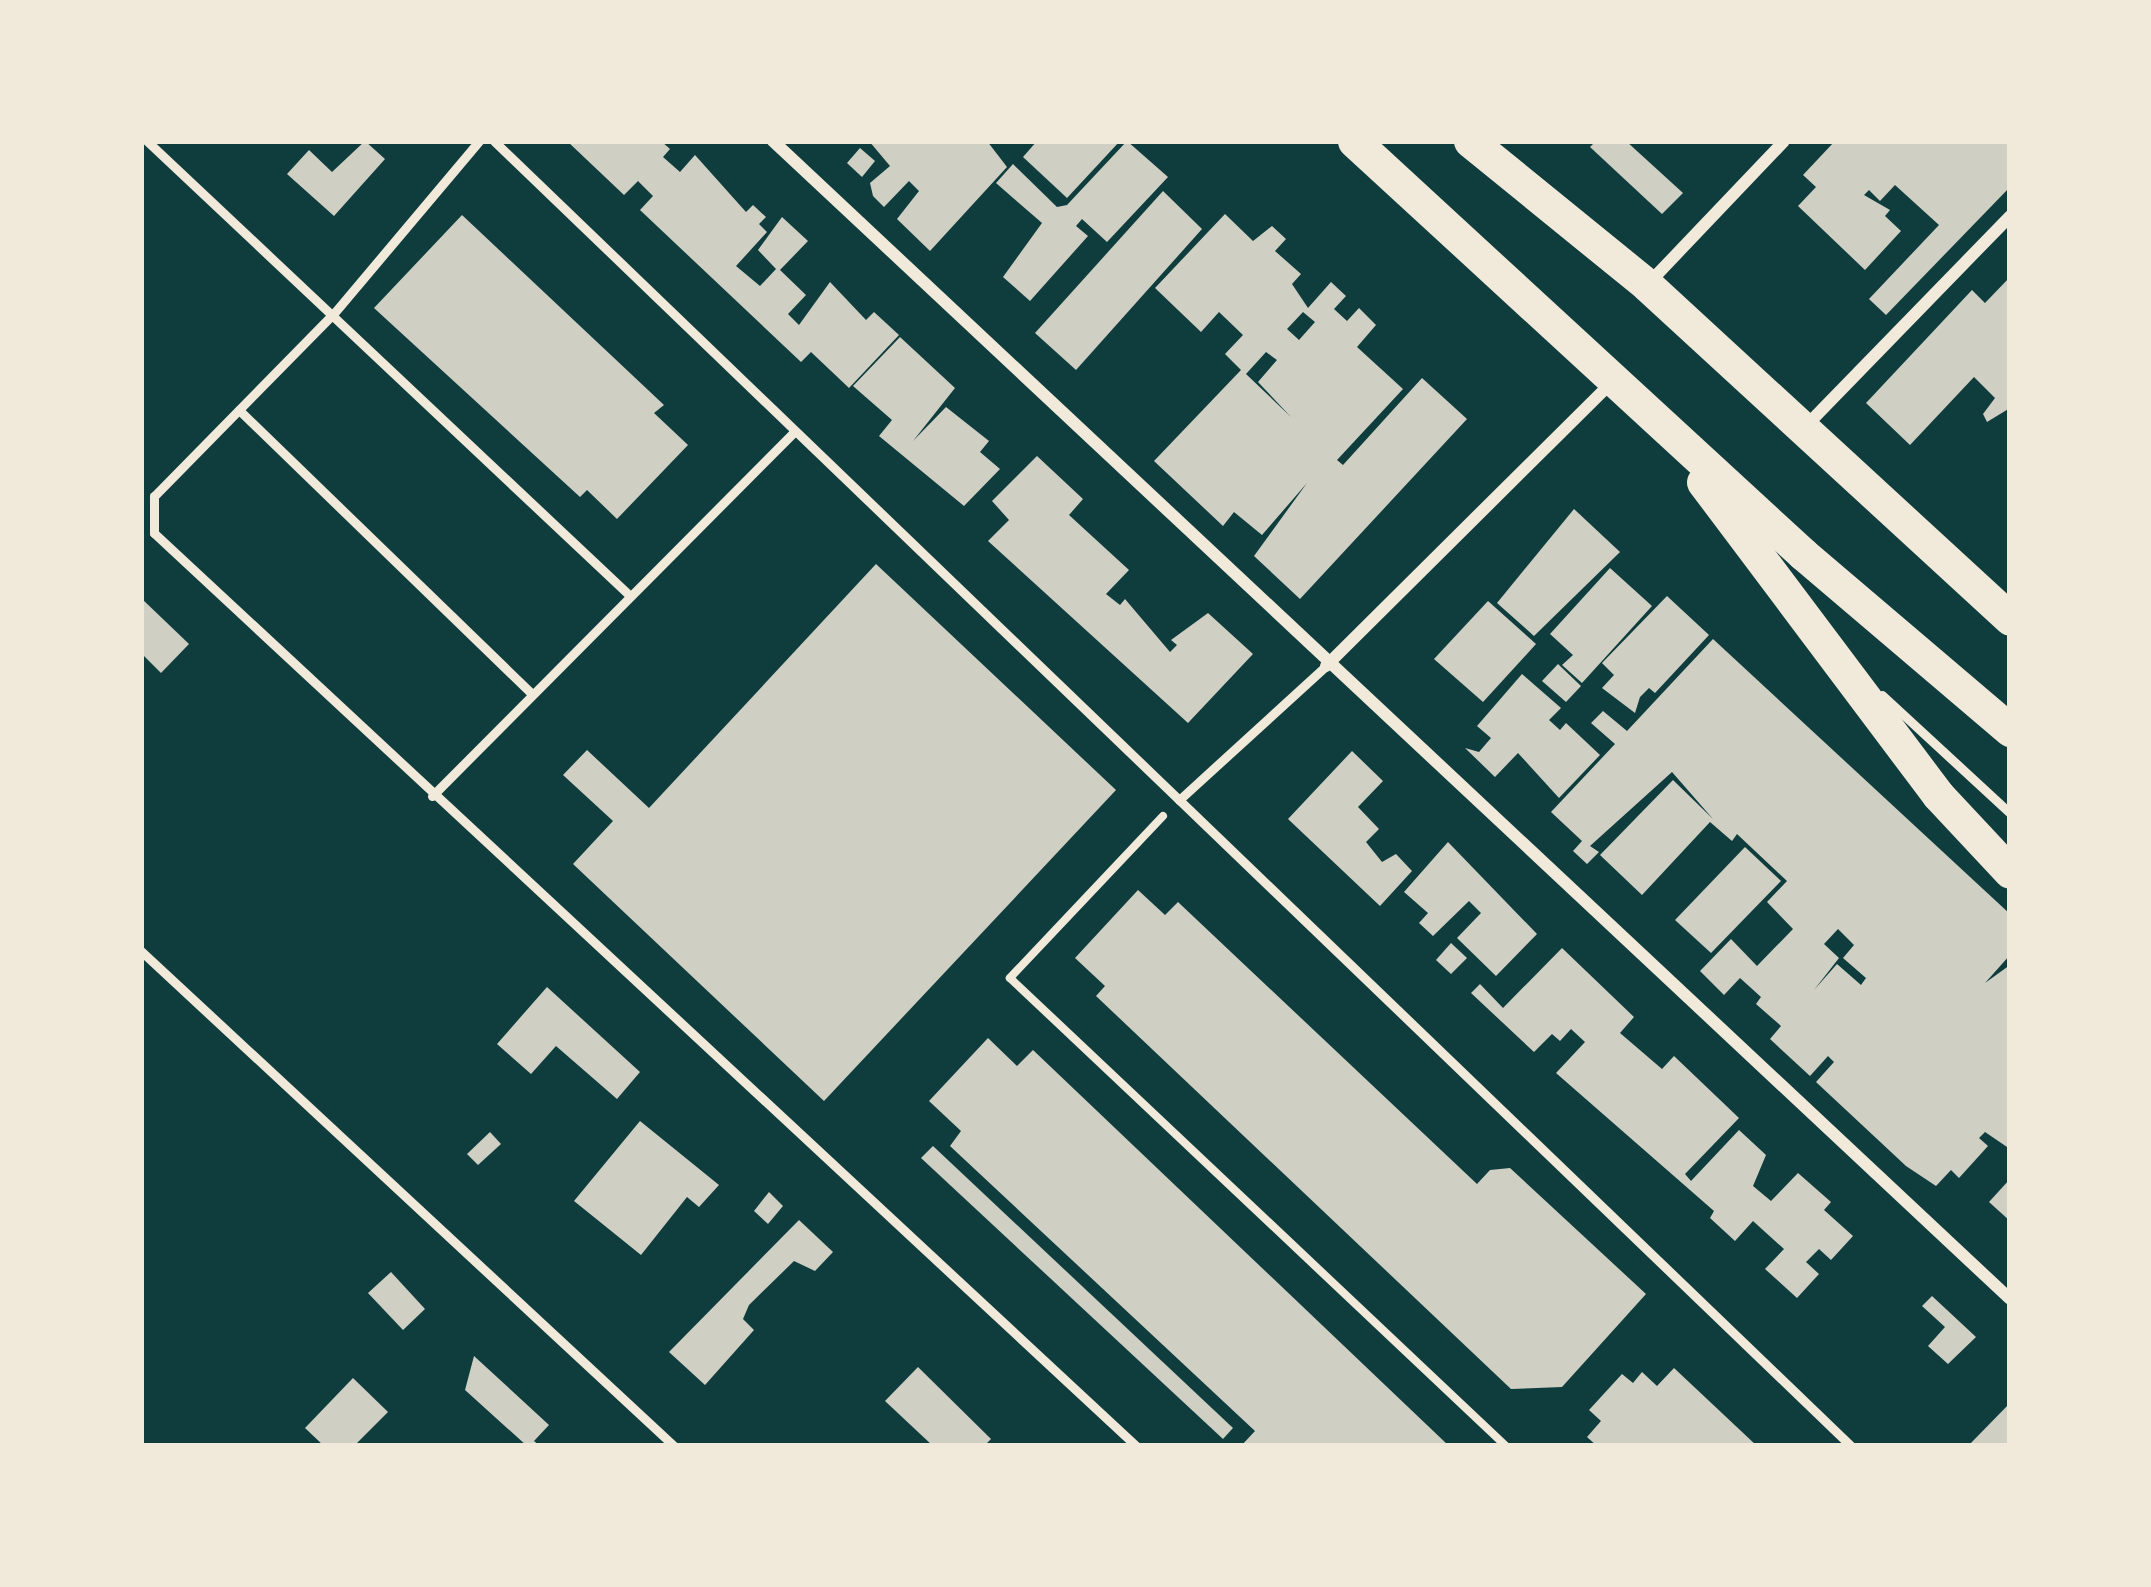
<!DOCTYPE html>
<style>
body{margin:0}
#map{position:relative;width:2151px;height:1587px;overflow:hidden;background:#0f3d3e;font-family:"Crimson Pro",serif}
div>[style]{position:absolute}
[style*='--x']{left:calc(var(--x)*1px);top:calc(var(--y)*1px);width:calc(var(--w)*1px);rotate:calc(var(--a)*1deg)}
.building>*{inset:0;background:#cfcfc3}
.path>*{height:8px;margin:-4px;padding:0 4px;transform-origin:4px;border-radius:4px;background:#f1e9da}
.service>*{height:9px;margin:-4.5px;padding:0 4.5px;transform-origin:4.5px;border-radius:4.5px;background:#f1e9da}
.minor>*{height:12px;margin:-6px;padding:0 6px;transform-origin:6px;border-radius:6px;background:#f1e9da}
.trunk>*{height:33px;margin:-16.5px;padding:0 16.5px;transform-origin:16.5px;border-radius:16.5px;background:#f1e9da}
span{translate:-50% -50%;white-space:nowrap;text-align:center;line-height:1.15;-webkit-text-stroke:12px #f1e9da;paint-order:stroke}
.frame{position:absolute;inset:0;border:144px solid #f1e9da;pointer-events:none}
</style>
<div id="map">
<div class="building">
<i style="clip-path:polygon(365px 141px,385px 159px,334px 216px,287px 174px,309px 150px,332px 172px)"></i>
<i style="clip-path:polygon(567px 141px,661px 141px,670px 149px,663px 157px,680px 172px,695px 155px,746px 212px,753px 205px,766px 217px,759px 224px,767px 232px,736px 266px,760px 286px,776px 269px,758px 250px,782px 217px,808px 241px,780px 270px,806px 295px,788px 314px,799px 325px,830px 282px,866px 320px,874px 312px,899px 335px,849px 388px,811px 352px,801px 362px,640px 210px,653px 196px,638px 181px,624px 195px)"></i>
<i style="clip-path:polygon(869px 141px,987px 141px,1007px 167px,930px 251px,897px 219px,919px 191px,909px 181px,884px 207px,873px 196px,870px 183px,890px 166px)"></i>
<i style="clip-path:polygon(1037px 141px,1120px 141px,1067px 198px,1023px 157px)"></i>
<i style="clip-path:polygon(1127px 141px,1168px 177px,1107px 242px,1082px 219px,1076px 226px,1088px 236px,1030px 301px,1003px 277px,1042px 223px,996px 183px,1013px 164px,1057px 207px,1067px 205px)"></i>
<i style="clip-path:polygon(1596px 141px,1626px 141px,1683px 193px,1662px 214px,1590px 147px)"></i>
<i style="clip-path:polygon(1835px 141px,2010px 141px,2010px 187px,1886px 315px,1869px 299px,1939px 225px,1895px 185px,1880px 201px,1869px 190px,1864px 195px,1890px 210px,1885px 216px,1901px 231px,1865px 270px,1798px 206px,1816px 187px,1803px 175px)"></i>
<i style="clip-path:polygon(860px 148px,875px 161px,862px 177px,847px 163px)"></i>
<i style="clip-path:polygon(1163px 191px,1202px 229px,1076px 370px,1035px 333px)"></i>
<i style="clip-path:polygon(evenodd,1225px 214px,1253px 241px,1272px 226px,1286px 239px,1275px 251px,1301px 274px,1292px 284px,1308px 308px,1331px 282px,1346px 296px,1334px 309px,1347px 321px,1359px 308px,1376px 325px,1357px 347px,1403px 389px,1337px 460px,1343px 465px,1422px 378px,1467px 419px,1300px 599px,1254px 556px,1307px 483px,1262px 535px,1234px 512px,1223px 526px,1154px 461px,1241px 370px,1225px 354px,1243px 335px,1219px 312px,1201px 332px,1155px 288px,1225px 214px,1303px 312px,1315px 322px,1299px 340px,1287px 329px,1303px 312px,1225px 214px,1266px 352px,1277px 360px,1258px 382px,1291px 417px,1246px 374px,1266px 352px)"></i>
<i style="clip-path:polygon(462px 215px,664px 405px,654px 413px,688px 445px,617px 519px,587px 490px,580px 497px,374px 308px)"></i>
<i style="clip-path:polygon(2010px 277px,2010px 408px,1987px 422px,1983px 414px,1995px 398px,1974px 377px,1910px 445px,1866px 403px,1972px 290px,1985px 303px)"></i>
<i style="clip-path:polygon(900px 337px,955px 388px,913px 441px,946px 407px,989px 441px,980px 452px,1000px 469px,964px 506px,879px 436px,892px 420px,853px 386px)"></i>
<i style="clip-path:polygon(1037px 456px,1083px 499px,1069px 515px,1129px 570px,1106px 594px,1120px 605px,1125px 599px,1170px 652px,1177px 645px,1171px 640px,1208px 613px,1253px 654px,1188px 723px,988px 541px,1009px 520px,992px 501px)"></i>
<i style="clip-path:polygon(1574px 509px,1620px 552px,1534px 636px,1497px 603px)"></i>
<i style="clip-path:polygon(876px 564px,1116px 790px,824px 1101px,573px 864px,613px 821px,563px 775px,587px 750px,649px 808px)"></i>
<i style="clip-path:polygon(1610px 568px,1652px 606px,1582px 683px,1562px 665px,1573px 655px,1550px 634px)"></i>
<i style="clip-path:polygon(1667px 596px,1709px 635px,1655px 693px,1649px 688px,1640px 697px,1635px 713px,1602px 688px,1614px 675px,1602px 663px)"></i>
<i style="clip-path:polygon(141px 598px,189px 644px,161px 673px,141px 653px)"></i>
<i style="clip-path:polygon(1488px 601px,1536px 644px,1483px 702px,1434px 659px)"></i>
<i style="clip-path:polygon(evenodd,1713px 639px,2010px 914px,2010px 955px,1985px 983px,2010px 965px,2010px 1149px,1985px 1132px,1979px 1138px,1988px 1146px,1959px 1178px,1951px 1170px,1936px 1186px,1906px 1166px,1816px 1082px,1834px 1062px,1828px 1056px,1810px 1076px,1770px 1039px,1781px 1026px,1756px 1004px,1761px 997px,1740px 978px,1724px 995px,1700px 971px,1731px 939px,1757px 966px,1793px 929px,1767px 902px,1787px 881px,1737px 834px,1732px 841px,1710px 822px,1642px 895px,1600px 855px,1673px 780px,1713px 819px,1672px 772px,1590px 846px,1599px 852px,1587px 864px,1573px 851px,1582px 841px,1551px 812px,1615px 744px,1591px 723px,1603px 711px,1627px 731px,1713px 639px,1838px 929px,1854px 945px,1843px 958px,1866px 978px,1861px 985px,1837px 964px,1814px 990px,1839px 958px,1824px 944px,1838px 929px)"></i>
<i style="clip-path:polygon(1558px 664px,1581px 686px,1566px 702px,1542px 681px)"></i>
<i style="clip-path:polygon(1522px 674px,1561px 708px,1549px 720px,1560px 730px,1566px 723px,1600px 755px,1559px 798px,1518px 753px,1495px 777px,1465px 748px,1479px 752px,1491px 738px,1477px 726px)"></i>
<i style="clip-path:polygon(1352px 751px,1383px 781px,1358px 807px,1379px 829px,1366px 842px,1382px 862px,1396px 854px,1412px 871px,1380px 906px,1288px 819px)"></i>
<i style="clip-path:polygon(1448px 842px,1537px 934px,1496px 976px,1457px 938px,1481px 913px,1469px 901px,1433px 936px,1419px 923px,1428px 913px,1404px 892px)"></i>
<i style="clip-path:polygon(1745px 847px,1781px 881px,1711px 953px,1675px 920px)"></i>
<i style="clip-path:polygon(1138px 890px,1165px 915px,1178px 902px,1477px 1184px,1490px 1170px,1510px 1168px,1646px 1294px,1562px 1387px,1511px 1389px,1096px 996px,1105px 986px,1075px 958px)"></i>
<i style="clip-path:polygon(1451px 943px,1467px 958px,1451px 974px,1436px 960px)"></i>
<i style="clip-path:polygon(1562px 948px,1634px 1017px,1620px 1033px,1662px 1069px,1674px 1056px,1739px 1118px,1685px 1174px,1691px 1181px,1739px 1130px,1766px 1155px,1753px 1186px,1771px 1201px,1798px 1173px,1831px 1202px,1824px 1210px,1853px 1236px,1831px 1260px,1819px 1249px,1806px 1262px,1819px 1274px,1797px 1298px,1765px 1269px,1784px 1249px,1753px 1221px,1735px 1241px,1710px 1218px,1714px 1211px,1556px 1073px,1585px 1042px,1571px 1029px,1560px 1041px,1552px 1034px,1534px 1052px,1471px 993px,1480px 984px,1503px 1008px)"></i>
<i style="clip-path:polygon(547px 987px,640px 1072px,617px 1099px,556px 1046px,531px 1074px,497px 1044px)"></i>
<i style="clip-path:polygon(988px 1038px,1017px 1066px,1033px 1050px,1449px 1446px,1241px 1446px,1255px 1431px,950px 1146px,961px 1131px,929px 1101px)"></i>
<i style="clip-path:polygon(640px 1121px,719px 1185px,699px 1207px,687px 1197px,641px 1255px,574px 1201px)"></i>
<i style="clip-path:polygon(490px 1132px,501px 1144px,478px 1165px,467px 1154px)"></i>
<i style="clip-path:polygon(933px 1146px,1233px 1428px,1223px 1439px,921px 1158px)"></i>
<i style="clip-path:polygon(2010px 1179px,2010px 1221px,1989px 1202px)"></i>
<i style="clip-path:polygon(769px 1192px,783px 1206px,768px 1224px,754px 1211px)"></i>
<i style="clip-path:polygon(799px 1220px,833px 1252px,815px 1271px,794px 1261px,749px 1305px,743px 1319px,754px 1330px,705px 1385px,669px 1352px)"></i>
<i style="clip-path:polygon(391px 1272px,425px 1309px,403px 1330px,368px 1293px)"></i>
<i style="clip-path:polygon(1932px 1296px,1976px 1337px,1948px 1364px,1928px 1346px,1945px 1327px,1922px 1306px)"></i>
<i style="clip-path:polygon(474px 1356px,549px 1425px,534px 1441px,540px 1446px,527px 1446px,465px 1390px)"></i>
<i style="clip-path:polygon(918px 1367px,991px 1439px,984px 1446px,933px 1446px,885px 1401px)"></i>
<i style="clip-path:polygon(1674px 1368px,1757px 1446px,1597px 1446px,1587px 1437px,1601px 1421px,1589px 1410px,1622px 1374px,1633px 1383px,1642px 1372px,1657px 1386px)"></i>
<i style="clip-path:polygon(353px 1378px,388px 1412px,354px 1446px,324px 1446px,305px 1428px)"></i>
<i style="clip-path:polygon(2010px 1403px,2010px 1446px,1968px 1446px)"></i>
</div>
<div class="path">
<i style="--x:1163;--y:816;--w:223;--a:133.4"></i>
<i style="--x:1010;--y:978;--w:682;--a:43.34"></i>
</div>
<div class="service">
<i style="--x:147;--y:141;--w:659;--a:43.28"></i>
<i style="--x:479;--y:141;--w:225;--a:130.1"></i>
<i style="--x:334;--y:313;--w:257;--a:134.5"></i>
<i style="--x:154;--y:496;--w:37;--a:90"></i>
<i style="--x:154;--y:533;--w:1341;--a:42.91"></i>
<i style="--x:494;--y:141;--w:1883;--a:43.88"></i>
<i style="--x:239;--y:410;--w:407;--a:44.1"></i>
<i style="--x:1882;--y:695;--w:174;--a:42.7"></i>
<i style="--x:432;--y:796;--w:513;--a:-45.16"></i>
<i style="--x:1179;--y:800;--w:199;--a:-42.4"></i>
<i style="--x:141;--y:951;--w:727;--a:42.88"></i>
</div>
<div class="minor">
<i style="--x:773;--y:141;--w:1694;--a:43.11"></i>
<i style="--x:1648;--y:284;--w:197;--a:-46.4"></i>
<i style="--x:1806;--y:426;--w:293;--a:-45.8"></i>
<i style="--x:1326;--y:666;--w:400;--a:-44.8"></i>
</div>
<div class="trunk">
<i style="--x:1354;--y:141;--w:610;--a:42.61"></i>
<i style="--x:1803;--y:554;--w:272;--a:40.4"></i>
<i style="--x:1470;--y:141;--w:228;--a:39.1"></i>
<i style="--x:1647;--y:285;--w:493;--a:42.6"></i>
<i style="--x:1703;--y:482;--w:391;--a:53.1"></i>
<i style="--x:1938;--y:795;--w:105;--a:46.9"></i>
</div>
<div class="frame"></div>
</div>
